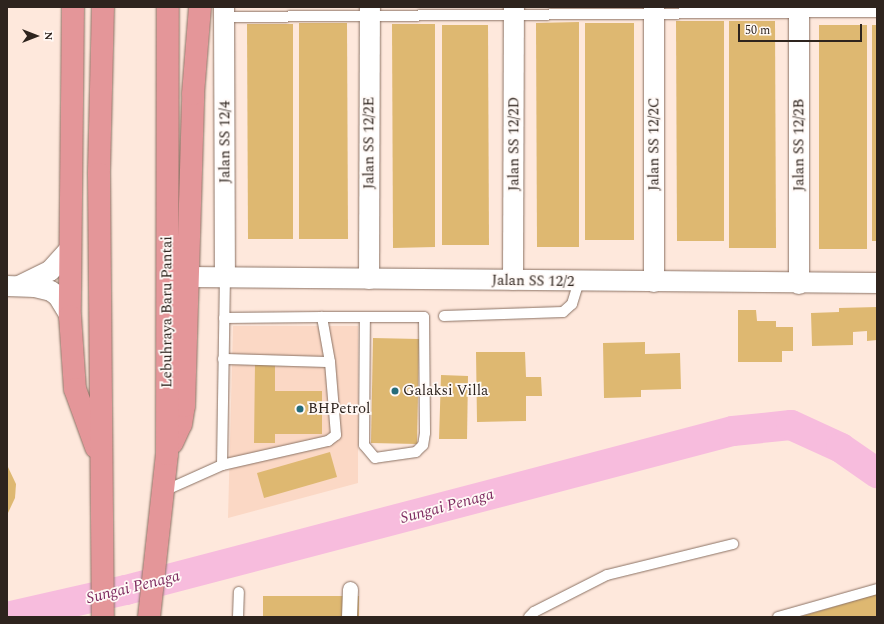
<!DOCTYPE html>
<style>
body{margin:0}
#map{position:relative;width:884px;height:624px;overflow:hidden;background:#fee8dc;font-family:Spectral,serif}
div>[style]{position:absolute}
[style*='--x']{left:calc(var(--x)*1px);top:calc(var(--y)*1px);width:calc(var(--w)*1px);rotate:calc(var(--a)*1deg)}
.built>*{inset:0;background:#fbd8c5}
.river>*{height:30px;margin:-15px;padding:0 15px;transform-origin:15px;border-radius:15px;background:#f7bcdd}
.building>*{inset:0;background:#deb871}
.roads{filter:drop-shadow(0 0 1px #8b7264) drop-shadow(0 0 1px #8b7264)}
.service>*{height:10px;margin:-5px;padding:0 5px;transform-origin:5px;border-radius:5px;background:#fff}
.pedestrian>*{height:15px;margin:-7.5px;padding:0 7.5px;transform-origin:7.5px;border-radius:7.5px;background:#fff}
.minor>*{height:20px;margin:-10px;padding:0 10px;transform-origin:10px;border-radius:10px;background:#fff}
.motorway>*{height:22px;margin:-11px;padding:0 11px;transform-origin:11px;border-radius:11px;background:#e49699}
.dots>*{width:11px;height:11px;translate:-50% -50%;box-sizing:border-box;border:2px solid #fff9f6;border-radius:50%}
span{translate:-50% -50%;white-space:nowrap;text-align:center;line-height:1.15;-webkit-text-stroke:3.5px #fff9f6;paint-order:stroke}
.street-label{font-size:15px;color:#2e241e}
.poi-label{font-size:15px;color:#2e241e}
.left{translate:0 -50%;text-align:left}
.water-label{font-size:16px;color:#7e2b60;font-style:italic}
.frame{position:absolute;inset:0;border:8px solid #2e241e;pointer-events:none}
.north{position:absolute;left:16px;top:16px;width:40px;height:40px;-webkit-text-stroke:3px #fff9f6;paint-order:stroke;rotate:90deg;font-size:11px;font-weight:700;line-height:16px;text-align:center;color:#2e241e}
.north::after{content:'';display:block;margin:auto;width:14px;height:18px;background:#2e241e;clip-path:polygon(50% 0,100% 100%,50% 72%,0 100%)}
.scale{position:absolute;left:738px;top:24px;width:124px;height:18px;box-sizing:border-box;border:2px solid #2e241e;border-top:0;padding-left:5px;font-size:12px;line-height:14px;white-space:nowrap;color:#2e241e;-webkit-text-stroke:3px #fff9f6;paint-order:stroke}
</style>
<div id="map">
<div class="built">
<i style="clip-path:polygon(233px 326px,358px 326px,358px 483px,228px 518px)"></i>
</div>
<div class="river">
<i style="--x:7;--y:617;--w:122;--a:-12.8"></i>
<i style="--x:126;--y:590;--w:627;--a:-14.68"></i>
<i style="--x:733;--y:431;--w:58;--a:-5.9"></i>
<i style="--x:791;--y:425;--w:55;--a:24.7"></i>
<i style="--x:841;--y:448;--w:44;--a:34.8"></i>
</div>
<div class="building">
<i style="clip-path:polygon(676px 21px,724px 21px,724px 241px,677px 241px)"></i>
<i style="clip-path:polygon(729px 21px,775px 21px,776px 248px,729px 248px)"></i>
<i style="clip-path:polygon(579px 22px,579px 247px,537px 247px,536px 23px)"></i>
<i style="clip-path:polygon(299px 23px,347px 23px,348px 239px,299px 239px)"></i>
<i style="clip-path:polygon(585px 23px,634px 23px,634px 240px,585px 240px)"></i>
<i style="clip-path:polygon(247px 24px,293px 24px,293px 239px,248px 239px)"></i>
<i style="clip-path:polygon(392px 24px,435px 24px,435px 247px,393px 248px)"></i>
<i style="clip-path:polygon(442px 25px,488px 25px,489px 245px,442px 245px)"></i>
<i style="clip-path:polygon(819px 25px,867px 25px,867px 249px,819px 249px)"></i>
<i style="clip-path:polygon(872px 25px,877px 25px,877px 241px,872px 241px)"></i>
<i style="clip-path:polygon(877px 307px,877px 340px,867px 341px,867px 331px,853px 332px,853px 345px,812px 346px,811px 313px,839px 312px,839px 308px)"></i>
<i style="clip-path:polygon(738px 310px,756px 310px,757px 321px,776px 321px,776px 327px,793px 327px,793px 351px,782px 351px,782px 362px,738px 362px)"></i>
<i style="clip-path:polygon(373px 338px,419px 339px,417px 444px,371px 443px)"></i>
<i style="clip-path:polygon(645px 342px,645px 354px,680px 353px,681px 389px,641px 390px,641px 397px,604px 398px,603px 343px)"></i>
<i style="clip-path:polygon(476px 352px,525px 352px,526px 377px,541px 377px,542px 396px,526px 396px,526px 421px,477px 422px)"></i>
<i style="clip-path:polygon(255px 363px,275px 363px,275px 391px,322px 391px,322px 434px,275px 434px,275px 443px,254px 443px)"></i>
<i style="clip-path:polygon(441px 375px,468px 376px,467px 439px,439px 439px)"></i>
<i style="clip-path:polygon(330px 452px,337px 477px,264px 498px,257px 473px)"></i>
<i style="clip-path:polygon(7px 465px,16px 484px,15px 498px,7px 515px)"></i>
<i style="clip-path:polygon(877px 594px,877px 617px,799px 617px)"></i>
<i style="clip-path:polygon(263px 596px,359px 596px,359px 617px,263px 617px)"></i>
</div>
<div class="roads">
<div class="service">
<i style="--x:224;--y:17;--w:653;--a:-0.44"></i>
<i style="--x:444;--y:316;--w:119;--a:-1.9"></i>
<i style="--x:563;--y:312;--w:12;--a:-42"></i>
<i style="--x:572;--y:304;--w:24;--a:-73"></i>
<i style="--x:224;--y:318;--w:98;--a:-0.6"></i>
<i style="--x:322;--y:317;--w:102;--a:0"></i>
<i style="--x:424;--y:317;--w:116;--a:89.5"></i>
<i style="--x:425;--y:433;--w:12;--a:99"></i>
<i style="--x:423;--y:445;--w:10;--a:135"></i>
<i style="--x:416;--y:452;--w:41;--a:171.7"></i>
<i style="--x:375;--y:458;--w:17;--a:-130"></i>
<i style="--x:364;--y:445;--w:128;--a:-89.6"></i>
<i style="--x:223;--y:359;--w:107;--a:1.6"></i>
<i style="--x:222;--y:465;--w:188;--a:-89.1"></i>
<i style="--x:164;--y:491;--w:64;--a:-24.1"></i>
<i style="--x:222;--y:465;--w:109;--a:-12.8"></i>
<i style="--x:328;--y:441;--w:10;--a:-37"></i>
<i style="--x:336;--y:435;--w:73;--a:-94.7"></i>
<i style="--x:330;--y:362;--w:46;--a:-100.1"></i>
<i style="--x:238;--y:617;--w:25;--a:-88"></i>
<i style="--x:529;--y:617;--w:7;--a:-45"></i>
<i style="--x:534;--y:612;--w:82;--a:-26.9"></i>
<i style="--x:607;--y:575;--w:130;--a:-13.8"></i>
<i style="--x:778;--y:617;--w:103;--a:-15.8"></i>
</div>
<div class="pedestrian">
<i style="--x:349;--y:617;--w:28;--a:-88"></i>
</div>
<div class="minor">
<i style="--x:224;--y:7;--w:270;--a:89.8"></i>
<i style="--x:654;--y:7;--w:275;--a:90"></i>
<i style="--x:799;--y:7;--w:277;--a:90"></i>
<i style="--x:189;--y:277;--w:688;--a:0.5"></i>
<i style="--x:369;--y:279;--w:272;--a:-89.8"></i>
<i style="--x:513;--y:280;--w:273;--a:-89.8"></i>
<i style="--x:7;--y:286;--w:28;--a:2"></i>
<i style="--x:35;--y:287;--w:16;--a:14"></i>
<i style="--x:51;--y:291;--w:9;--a:36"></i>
<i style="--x:58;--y:296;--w:23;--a:59"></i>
<i style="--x:19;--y:286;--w:34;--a:-26"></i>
<i style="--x:50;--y:271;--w:31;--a:-48"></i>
</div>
<div class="motorway">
<i style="--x:73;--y:7;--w:309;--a:90.6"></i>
<i style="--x:70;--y:316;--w:73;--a:86.1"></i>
<i style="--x:75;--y:389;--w:62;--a:70.1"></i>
<i style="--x:103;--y:7;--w:167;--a:91.4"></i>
<i style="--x:99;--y:174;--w:443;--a:89.5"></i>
<i style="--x:172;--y:443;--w:21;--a:-65"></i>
<i style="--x:181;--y:424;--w:18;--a:-81"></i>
<i style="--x:184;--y:406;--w:312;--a:-88.3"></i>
<i style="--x:193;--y:94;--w:87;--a:-85.4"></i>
<i style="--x:149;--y:617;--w:164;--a:-83.7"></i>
<i style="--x:167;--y:454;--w:447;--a:-89.9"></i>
</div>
</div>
<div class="dots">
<i style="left:395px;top:391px;background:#256c7a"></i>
<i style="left:300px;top:409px;background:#256c7a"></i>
</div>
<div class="street-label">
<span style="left:225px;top:142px;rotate:-90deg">Jalan SS 12/4</span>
<span style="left:369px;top:143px;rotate:-90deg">Jalan SS 12/2E</span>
<span style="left:514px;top:144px;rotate:-90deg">Jalan SS 12/2D</span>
<span style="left:654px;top:144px;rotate:-90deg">Jalan SS 12/2C</span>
<span style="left:799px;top:145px;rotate:-90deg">Jalan SS 12/2B</span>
<span style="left:533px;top:281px;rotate:1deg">Jalan SS 12/2</span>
<span style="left:167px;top:312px;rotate:-90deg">Lebuhraya Baru Pantai</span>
</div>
<div class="poi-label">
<span class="left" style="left:403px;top:391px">Galaksi Villa</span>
<span class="left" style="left:308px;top:409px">BHPetrol</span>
</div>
<div class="water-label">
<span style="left:447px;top:506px;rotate:-15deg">Sungai Penaga</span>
<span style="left:133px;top:587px;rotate:-14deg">Sungai Penaga</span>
</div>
<div class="frame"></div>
<div class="north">N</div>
<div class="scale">50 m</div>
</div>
